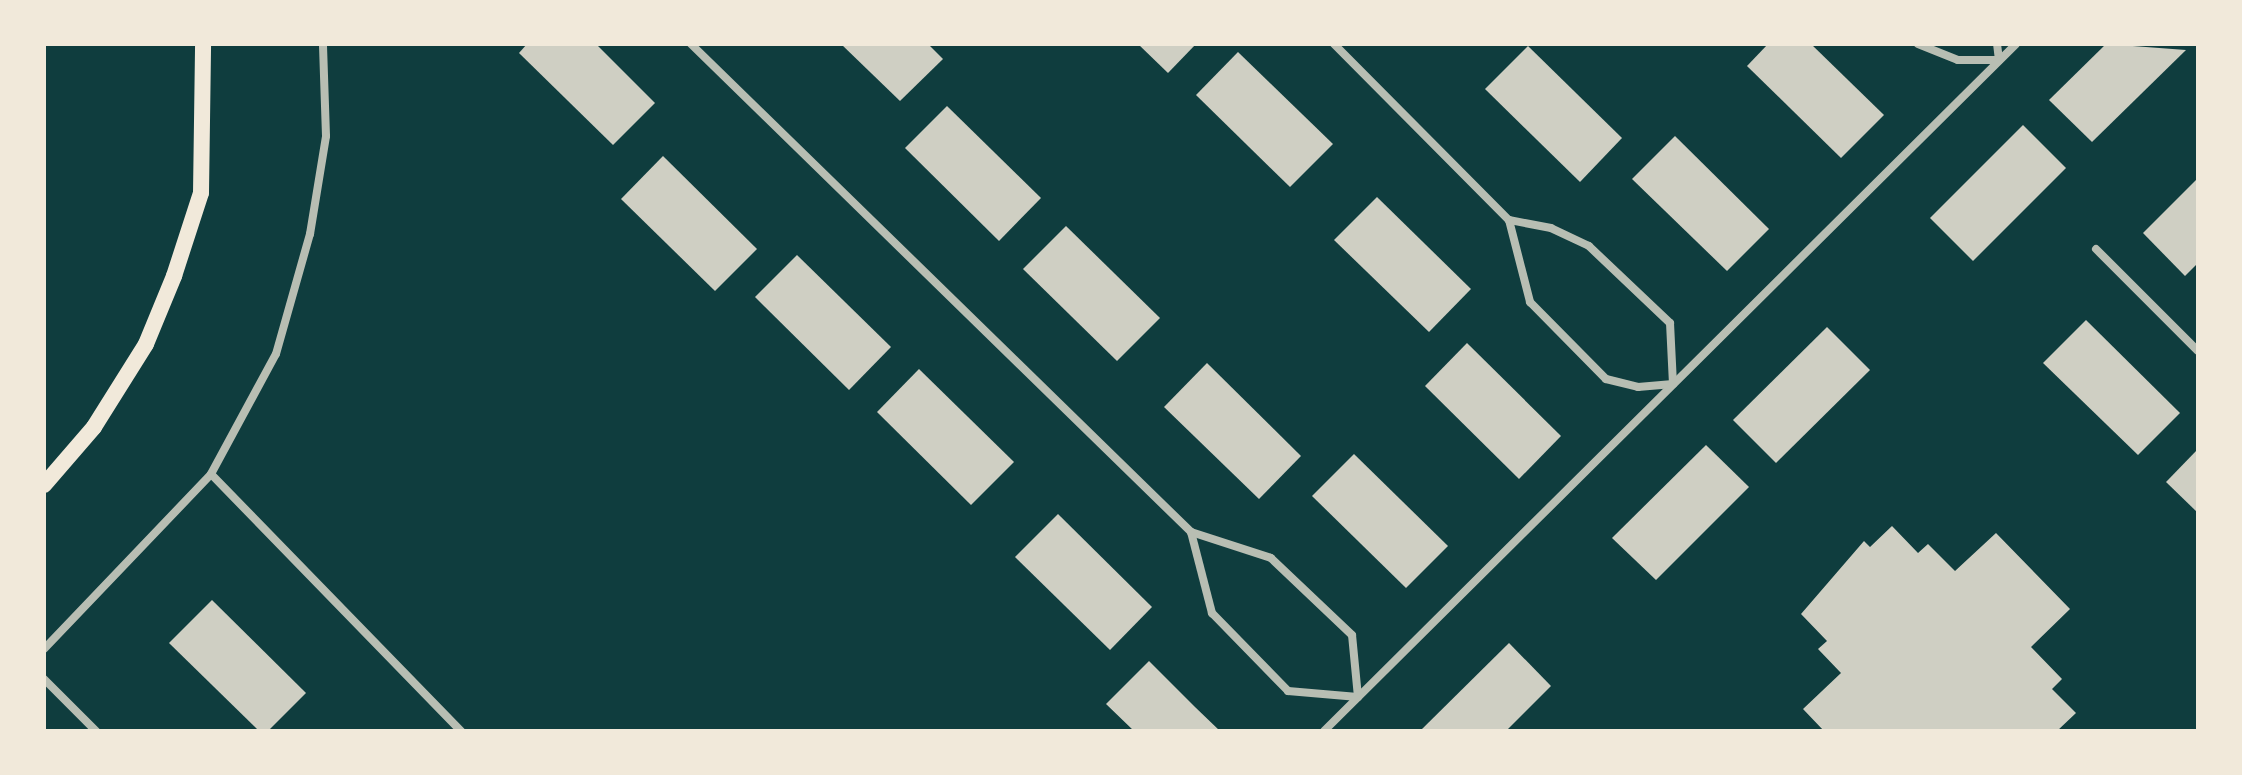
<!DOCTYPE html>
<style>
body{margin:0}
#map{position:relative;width:2242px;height:775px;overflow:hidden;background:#0f3d3e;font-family:Figtree,sans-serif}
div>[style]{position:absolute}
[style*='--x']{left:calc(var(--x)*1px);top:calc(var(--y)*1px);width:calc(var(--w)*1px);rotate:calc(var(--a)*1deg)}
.building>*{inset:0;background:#cfcfc3}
.minor>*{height:8px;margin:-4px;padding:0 4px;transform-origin:4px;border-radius:4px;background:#b8beb3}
.secondary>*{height:16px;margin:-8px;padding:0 8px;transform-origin:8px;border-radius:8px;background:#f1e9da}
span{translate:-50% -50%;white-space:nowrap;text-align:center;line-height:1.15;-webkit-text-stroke:8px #f1e9da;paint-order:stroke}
.frame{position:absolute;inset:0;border:46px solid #f1e9da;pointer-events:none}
</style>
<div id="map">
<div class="building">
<i style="clip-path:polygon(527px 44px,596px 44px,655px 103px,613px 145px,519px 53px)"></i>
<i style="clip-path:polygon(841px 44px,928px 44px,943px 59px,900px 101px)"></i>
<i style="clip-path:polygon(1138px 44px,1196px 44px,1168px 73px)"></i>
<i style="clip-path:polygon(1768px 44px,1811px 44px,1884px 115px,1841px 158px,1747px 66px)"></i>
<i style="clip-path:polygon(2106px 44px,2186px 50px,2092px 142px,2049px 100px)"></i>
<i style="clip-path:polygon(1528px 46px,1622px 138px,1580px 182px,1485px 89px)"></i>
<i style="clip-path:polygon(1238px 52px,1333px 144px,1290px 187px,1196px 95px)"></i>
<i style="clip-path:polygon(947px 106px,1041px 198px,999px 241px,905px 148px)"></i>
<i style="clip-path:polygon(2023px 125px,2066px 168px,1973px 261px,1930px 218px)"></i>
<i style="clip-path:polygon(1675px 136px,1769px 229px,1727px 271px,1632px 179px)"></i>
<i style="clip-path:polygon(663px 156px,757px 249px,715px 291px,621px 199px)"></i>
<i style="clip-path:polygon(2198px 178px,2198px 263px,2185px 276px,2143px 233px)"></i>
<i style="clip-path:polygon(1377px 197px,1471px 289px,1429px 332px,1334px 240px)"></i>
<i style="clip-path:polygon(1066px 226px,1160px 318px,1117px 361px,1023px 269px)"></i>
<i style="clip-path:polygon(797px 255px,891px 347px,849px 390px,755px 297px)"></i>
<i style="clip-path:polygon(2086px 320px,2180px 413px,2138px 455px,2043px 363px)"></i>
<i style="clip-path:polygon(1827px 327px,1870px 370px,1776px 463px,1733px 420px)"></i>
<i style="clip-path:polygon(1467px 343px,1561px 436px,1519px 479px,1425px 386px)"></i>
<i style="clip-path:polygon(1207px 363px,1301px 456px,1259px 499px,1164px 407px)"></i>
<i style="clip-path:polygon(919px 369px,1014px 462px,971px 505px,877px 412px)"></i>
<i style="clip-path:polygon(1706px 445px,1749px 487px,1656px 580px,1612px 538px)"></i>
<i style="clip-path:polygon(2198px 449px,2198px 513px,2166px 482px)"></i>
<i style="clip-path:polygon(1354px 454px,1448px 546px,1406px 588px,1312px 496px)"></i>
<i style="clip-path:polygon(1058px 514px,1152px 607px,1110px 650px,1015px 557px)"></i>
<i style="clip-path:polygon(1892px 526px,1918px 553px,1928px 544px,1955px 571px,1996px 533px,2070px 609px,2031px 647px,2062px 679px,2052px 689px,2076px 713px,2057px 731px,1824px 731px,1803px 709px,1841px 673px,1818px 649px,1827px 641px,1801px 614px,1864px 541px,1870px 547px)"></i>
<i style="clip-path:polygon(212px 600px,306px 693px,268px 731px,259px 731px,169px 643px)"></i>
<i style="clip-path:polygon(1509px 643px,1551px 686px,1506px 731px,1420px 731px)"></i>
<i style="clip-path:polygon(1149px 661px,1195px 707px,1220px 731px,1134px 731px,1106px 704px)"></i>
</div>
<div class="minor">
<i style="--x:691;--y:44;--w:699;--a:44.3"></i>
<i style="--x:1191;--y:532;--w:84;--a:75.5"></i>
<i style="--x:1212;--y:613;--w:109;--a:45.7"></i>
<i style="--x:1288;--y:691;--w:70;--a:4.9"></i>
<i style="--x:1358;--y:697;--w:62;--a:-95.5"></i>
<i style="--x:1352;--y:635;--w:112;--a:-136.5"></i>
<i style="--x:1271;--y:558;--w:84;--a:-162"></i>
<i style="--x:1334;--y:44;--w:248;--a:45.2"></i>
<i style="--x:1509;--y:220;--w:85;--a:75.6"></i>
<i style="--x:1530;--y:302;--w:108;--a:45.4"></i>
<i style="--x:1606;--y:379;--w:33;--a:14"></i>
<i style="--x:1638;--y:387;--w:35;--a:-5"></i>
<i style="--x:1673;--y:384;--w:61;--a:-92.8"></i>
<i style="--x:1670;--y:323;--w:112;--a:-136.5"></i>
<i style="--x:1589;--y:246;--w:42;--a:-154.7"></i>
<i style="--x:1551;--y:228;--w:43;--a:-169.2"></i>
<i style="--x:1918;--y:44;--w:43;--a:21.8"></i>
<i style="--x:1958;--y:60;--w:41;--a:0"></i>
<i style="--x:1999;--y:60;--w:16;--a:-97"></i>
<i style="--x:2096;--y:249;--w:144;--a:45"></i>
<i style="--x:211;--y:474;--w:359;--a:45.8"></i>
<i style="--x:44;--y:649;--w:242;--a:-46.3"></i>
<i style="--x:211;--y:474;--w:136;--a:-61.6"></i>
<i style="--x:276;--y:354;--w:125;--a:-74.2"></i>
<i style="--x:310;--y:234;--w:99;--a:-80.7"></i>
<i style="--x:326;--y:136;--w:92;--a:-91.9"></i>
<i style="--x:44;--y:679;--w:74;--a:45"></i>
<i style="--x:1324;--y:731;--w:975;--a:-44.79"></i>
</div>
<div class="secondary">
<i style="--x:44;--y:485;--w:77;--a:-49.2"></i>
<i style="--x:94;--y:427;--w:98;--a:-57.9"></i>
<i style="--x:146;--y:344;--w:74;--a:-67.6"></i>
<i style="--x:174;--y:276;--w:87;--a:-72"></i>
<i style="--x:201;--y:193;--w:149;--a:-89.2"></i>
</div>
<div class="frame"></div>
</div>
